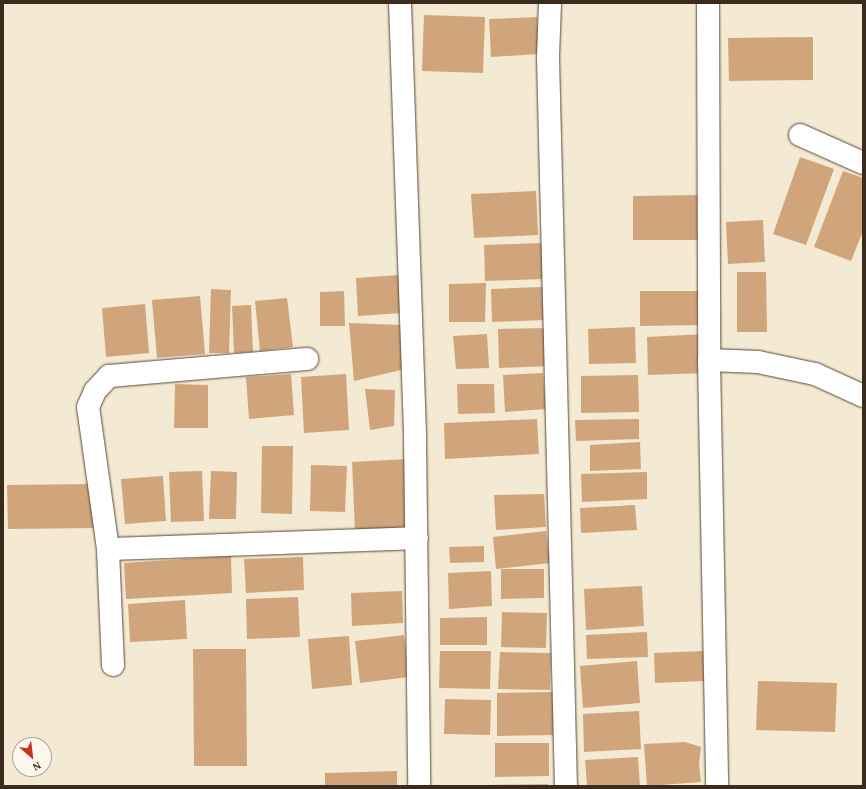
<!DOCTYPE html>
<style>
body{margin:0}
#map{position:relative;width:866px;height:789px;overflow:hidden;background:#f4e9d2;font-family:"Gentium Book Plus",serif}
div>[style]{position:absolute}
[style*='--x']{left:calc(var(--x)*1px);top:calc(var(--y)*1px);width:calc(var(--w)*1px);rotate:calc(var(--a)*1deg)}
.building>*{inset:0;background:#d1a57c}
.roads{filter:drop-shadow(0 0 1px #574739) drop-shadow(0 0 1px #574739)}
.street>*{height:22px;margin:-11px;padding:0 11px;transform-origin:11px;border-radius:11px;background:#fff}
span{translate:-50% -50%;white-space:nowrap;text-align:center;line-height:1.15;-webkit-text-stroke:3px #fbf7ec;paint-order:stroke}
.frame{position:absolute;inset:0;border:4px solid #3b2a1e;pointer-events:none}
.north{position:absolute;left:12px;top:737px;width:40px;height:40px;box-sizing:border-box;background:#fbf7ec;border:1px solid #aea59a;border-radius:50%;rotate:152deg;font-size:11px;font-weight:700;line-height:16px;text-align:center;color:#3b2a1e}
.north::after{content:'';display:block;margin:auto;width:14px;height:18px;background:#c8321e;clip-path:polygon(50% 0,100% 100%,50% 72%,0 100%)}
</style>
<div id="map">
<div class="building">
<i style="clip-path:polygon(424px 15px,485px 17px,483px 73px,422px 71px)"></i>
<i style="clip-path:polygon(537px 17px,539px 54px,491px 57px,489px 19px)"></i>
<i style="clip-path:polygon(813px 37px,813px 80px,729px 81px,728px 38px)"></i>
<i style="clip-path:polygon(800px 157px,834px 169px,806px 245px,773px 234px)"></i>
<i style="clip-path:polygon(843px 171px,863px 178px,863px 231px,851px 261px,814px 247px)"></i>
<i style="clip-path:polygon(536px 191px,538px 235px,474px 238px,471px 194px)"></i>
<i style="clip-path:polygon(698px 195px,698px 240px,633px 240px,633px 196px)"></i>
<i style="clip-path:polygon(763px 220px,765px 262px,728px 264px,726px 222px)"></i>
<i style="clip-path:polygon(542px 243px,543px 279px,485px 281px,484px 245px)"></i>
<i style="clip-path:polygon(737px 272px,766px 272px,767px 332px,737px 332px)"></i>
<i style="clip-path:polygon(399px 275px,401px 313px,358px 316px,356px 278px)"></i>
<i style="clip-path:polygon(486px 283px,485px 322px,449px 322px,449px 284px)"></i>
<i style="clip-path:polygon(542px 287px,544px 320px,492px 322px,491px 289px)"></i>
<i style="clip-path:polygon(211px 289px,231px 290px,229px 353px,209px 353px)"></i>
<i style="clip-path:polygon(344px 291px,345px 326px,320px 326px,320px 292px)"></i>
<i style="clip-path:polygon(640px 291px,701px 291px,701px 325px,640px 326px)"></i>
<i style="clip-path:polygon(200px 296px,205px 354px,157px 358px,152px 300px)"></i>
<i style="clip-path:polygon(287px 298px,293px 347px,260px 351px,255px 301px)"></i>
<i style="clip-path:polygon(145px 304px,149px 353px,106px 357px,102px 308px)"></i>
<i style="clip-path:polygon(251px 305px,253px 352px,234px 353px,232px 306px)"></i>
<i style="clip-path:polygon(349px 323px,401px 325px,405px 369px,354px 381px)"></i>
<i style="clip-path:polygon(635px 327px,636px 363px,589px 364px,588px 329px)"></i>
<i style="clip-path:polygon(548px 328px,549px 366px,499px 368px,498px 329px)"></i>
<i style="clip-path:polygon(487px 334px,489px 368px,456px 369px,453px 336px)"></i>
<i style="clip-path:polygon(704px 334px,706px 373px,648px 375px,647px 337px)"></i>
<i style="clip-path:polygon(543px 373px,546px 409px,505px 412px,503px 375px)"></i>
<i style="clip-path:polygon(291px 374px,294px 415px,249px 419px,246px 377px)"></i>
<i style="clip-path:polygon(346px 374px,349px 430px,304px 433px,301px 377px)"></i>
<i style="clip-path:polygon(638px 375px,639px 412px,581px 413px,581px 376px)"></i>
<i style="clip-path:polygon(175px 384px,208px 385px,208px 428px,174px 428px)"></i>
<i style="clip-path:polygon(457px 384px,494px 384px,495px 413px,458px 414px)"></i>
<i style="clip-path:polygon(365px 389px,395px 390px,394px 426px,370px 430px)"></i>
<i style="clip-path:polygon(537px 419px,539px 454px,445px 459px,444px 423px)"></i>
<i style="clip-path:polygon(639px 419px,639px 439px,576px 441px,575px 420px)"></i>
<i style="clip-path:polygon(640px 442px,641px 469px,590px 471px,590px 445px)"></i>
<i style="clip-path:polygon(262px 446px,293px 446px,292px 514px,261px 513px)"></i>
<i style="clip-path:polygon(409px 459px,412px 527px,355px 530px,352px 462px)"></i>
<i style="clip-path:polygon(311px 465px,347px 466px,345px 512px,310px 511px)"></i>
<i style="clip-path:polygon(202px 471px,204px 521px,171px 522px,169px 472px)"></i>
<i style="clip-path:polygon(211px 471px,237px 472px,236px 519px,209px 519px)"></i>
<i style="clip-path:polygon(647px 472px,647px 499px,582px 502px,581px 474px)"></i>
<i style="clip-path:polygon(163px 476px,166px 521px,125px 524px,121px 479px)"></i>
<i style="clip-path:polygon(95px 484px,95px 528px,8px 529px,7px 485px)"></i>
<i style="clip-path:polygon(544px 494px,546px 527px,496px 530px,494px 495px)"></i>
<i style="clip-path:polygon(635px 505px,637px 530px,581px 533px,580px 508px)"></i>
<i style="clip-path:polygon(546px 531px,550px 563px,496px 569px,493px 537px)"></i>
<i style="clip-path:polygon(484px 546px,484px 562px,450px 563px,449px 547px)"></i>
<i style="clip-path:polygon(231px 556px,232px 593px,126px 599px,124px 563px)"></i>
<i style="clip-path:polygon(303px 557px,304px 590px,246px 593px,244px 559px)"></i>
<i style="clip-path:polygon(501px 569px,544px 569px,544px 598px,501px 599px)"></i>
<i style="clip-path:polygon(491px 571px,492px 606px,449px 609px,448px 573px)"></i>
<i style="clip-path:polygon(642px 586px,644px 626px,586px 630px,584px 589px)"></i>
<i style="clip-path:polygon(402px 591px,403px 623px,352px 626px,351px 593px)"></i>
<i style="clip-path:polygon(298px 597px,300px 637px,247px 639px,246px 599px)"></i>
<i style="clip-path:polygon(185px 600px,187px 639px,130px 642px,128px 604px)"></i>
<i style="clip-path:polygon(502px 612px,547px 613px,546px 648px,501px 647px)"></i>
<i style="clip-path:polygon(487px 617px,487px 645px,440px 645px,440px 618px)"></i>
<i style="clip-path:polygon(647px 632px,648px 657px,587px 659px,586px 635px)"></i>
<i style="clip-path:polygon(404px 635px,409px 677px,360px 683px,355px 641px)"></i>
<i style="clip-path:polygon(349px 636px,352px 685px,312px 689px,308px 639px)"></i>
<i style="clip-path:polygon(193px 649px,246px 649px,247px 766px,194px 766px)"></i>
<i style="clip-path:polygon(440px 651px,491px 651px,490px 689px,439px 688px)"></i>
<i style="clip-path:polygon(703px 651px,704px 681px,655px 683px,654px 653px)"></i>
<i style="clip-path:polygon(500px 652px,551px 653px,550px 690px,498px 689px)"></i>
<i style="clip-path:polygon(637px 661px,640px 703px,583px 708px,580px 666px)"></i>
<i style="clip-path:polygon(758px 681px,837px 683px,835px 732px,756px 730px)"></i>
<i style="clip-path:polygon(553px 692px,553px 735px,497px 736px,497px 693px)"></i>
<i style="clip-path:polygon(445px 699px,491px 700px,490px 735px,444px 734px)"></i>
<i style="clip-path:polygon(639px 711px,641px 749px,584px 752px,583px 714px)"></i>
<i style="clip-path:polygon(685px 742px,701px 747px,699px 763px,701px 782px,647px 786px,644px 744px)"></i>
<i style="clip-path:polygon(495px 743px,549px 743px,549px 776px,495px 777px)"></i>
<i style="clip-path:polygon(638px 757px,640px 786px,587px 786px,585px 760px)"></i>
<i style="clip-path:polygon(397px 771px,397px 786px,325px 786px,325px 773px)"></i>
<i style="clip-path:polygon(548px 784px,548px 786px,487px 786px,487px 785px)"></i>
</div>
<div class="roads">
<div class="street">
<i style="--x:400;--y:3;--w:434;--a:88"></i>
<i style="--x:415;--y:437;--w:349;--a:89.3"></i>
<i style="--x:550;--y:3;--w:54;--a:92.1"></i>
<i style="--x:548;--y:57;--w:729;--a:88.59"></i>
<i style="--x:708;--y:3;--w:357;--a:89.8"></i>
<i style="--x:709;--y:360;--w:426;--a:88.9"></i>
<i style="--x:800;--y:135;--w:69;--a:24"></i>
<i style="--x:709;--y:360;--w:49;--a:2.3"></i>
<i style="--x:758;--y:362;--w:58;--a:11.9"></i>
<i style="--x:815;--y:374;--w:53;--a:24.6"></i>
<i style="--x:108;--y:549;--w:309;--a:-2"></i>
<i style="--x:113;--y:665;--w:116;--a:-92.5"></i>
<i style="--x:108;--y:549;--w:143;--a:-98"></i>
<i style="--x:88;--y:407;--w:17;--a:-66"></i>
<i style="--x:95;--y:391;--w:21;--a:-47"></i>
<i style="--x:109;--y:376;--w:199;--a:-4.9"></i>
</div>
</div>
<div class="frame"></div>
<div class="north">N</div>
</div>
